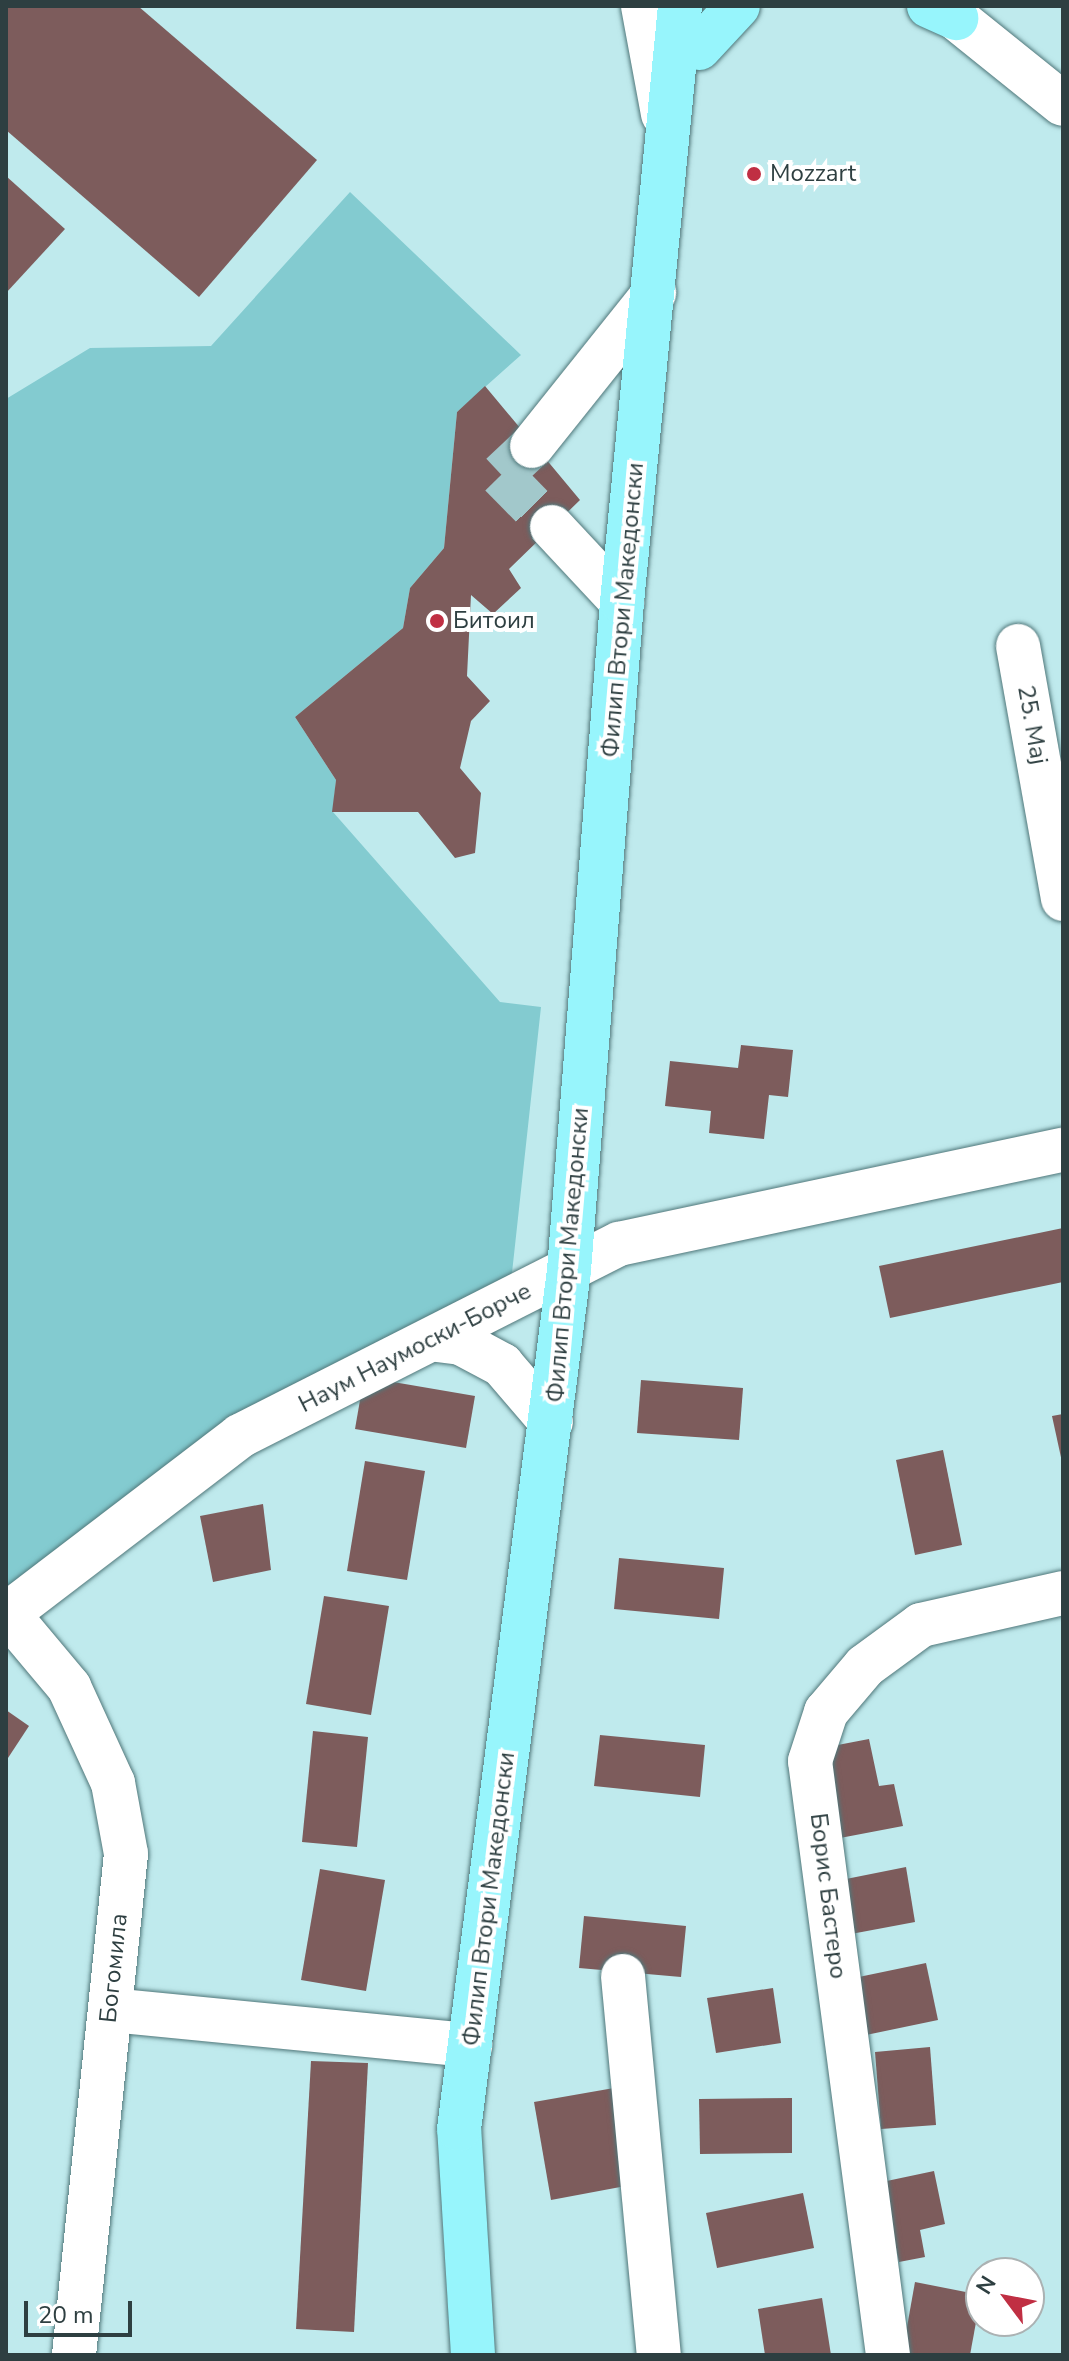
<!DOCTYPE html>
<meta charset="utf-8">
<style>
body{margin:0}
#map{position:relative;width:1069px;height:2361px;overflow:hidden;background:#bfeaed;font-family:"Nunito Sans",sans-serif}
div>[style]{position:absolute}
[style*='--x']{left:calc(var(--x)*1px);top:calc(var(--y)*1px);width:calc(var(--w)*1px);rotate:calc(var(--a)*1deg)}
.green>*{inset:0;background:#83cbd0}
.building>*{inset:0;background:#7d5c5c}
.minor-tunnel>*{height:44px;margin-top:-22px;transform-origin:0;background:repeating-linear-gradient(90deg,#a2c8cb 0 44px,transparent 0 66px)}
.roads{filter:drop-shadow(0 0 2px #50777a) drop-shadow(0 0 2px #50777a)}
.minor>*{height:44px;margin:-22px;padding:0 22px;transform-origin:22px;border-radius:22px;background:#fff}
.major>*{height:44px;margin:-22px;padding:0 22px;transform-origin:22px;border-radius:22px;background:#97f5fc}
.dots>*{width:22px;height:22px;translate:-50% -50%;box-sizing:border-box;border:4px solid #fff;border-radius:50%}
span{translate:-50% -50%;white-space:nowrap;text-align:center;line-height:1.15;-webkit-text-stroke:8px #fff;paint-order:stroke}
.poi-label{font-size:24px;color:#2e3f41}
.left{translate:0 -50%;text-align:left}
.street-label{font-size:24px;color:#2e3f41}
.frame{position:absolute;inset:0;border:8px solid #2e3f41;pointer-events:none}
.north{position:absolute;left:965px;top:2257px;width:80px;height:80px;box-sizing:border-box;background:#fff;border:2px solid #abb2b3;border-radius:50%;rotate:302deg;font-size:22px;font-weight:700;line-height:32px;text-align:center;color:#2e3f41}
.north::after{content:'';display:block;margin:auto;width:28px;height:36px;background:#c02f43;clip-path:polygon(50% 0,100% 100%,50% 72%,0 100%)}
.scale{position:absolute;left:24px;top:2301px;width:108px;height:36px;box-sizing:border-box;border:4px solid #2e3f41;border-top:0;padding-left:10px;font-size:24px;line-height:28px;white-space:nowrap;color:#2e3f41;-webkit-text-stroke:6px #fff;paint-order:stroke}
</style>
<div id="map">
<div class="green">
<i style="clip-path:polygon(350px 192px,521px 355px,457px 412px,444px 548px,410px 588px,403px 628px,295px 717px,336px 780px,333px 812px,500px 1002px,541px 1007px,512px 1273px,478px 1318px,240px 1436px,6px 1615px,6px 399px,90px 348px,211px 346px)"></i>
</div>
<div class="building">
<i style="clip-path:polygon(6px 6px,138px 6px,317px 160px,199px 297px,6px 130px)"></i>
<i style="clip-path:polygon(6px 176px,65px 229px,6px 293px)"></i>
<i style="clip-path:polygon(485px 386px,580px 500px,509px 569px,521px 588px,493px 614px,471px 595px,467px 676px,490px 701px,471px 721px,460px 768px,481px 793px,475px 853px,455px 858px,418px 812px,332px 812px,336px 780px,295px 717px,403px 628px,410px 588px,444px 548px,457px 412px)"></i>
<i style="clip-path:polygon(741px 1045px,793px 1050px,788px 1097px,769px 1095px,764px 1139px,709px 1133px,711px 1111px,665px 1106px,670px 1061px,738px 1068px)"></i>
<i style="clip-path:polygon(1063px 1228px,1063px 1282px,890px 1318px,879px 1266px)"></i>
<i style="clip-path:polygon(364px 1377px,475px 1396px,466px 1448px,355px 1429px)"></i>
<i style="clip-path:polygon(641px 1380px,743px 1388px,739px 1440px,637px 1433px)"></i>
<i style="clip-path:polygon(1063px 1414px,1063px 1461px,1062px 1462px,1052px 1416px)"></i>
<i style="clip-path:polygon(943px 1450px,962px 1545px,915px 1555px,896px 1460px)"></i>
<i style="clip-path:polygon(365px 1461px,425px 1471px,407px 1580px,347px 1571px)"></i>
<i style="clip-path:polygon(263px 1504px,271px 1570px,213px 1582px,200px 1516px)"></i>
<i style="clip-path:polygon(619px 1558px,724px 1568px,719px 1619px,614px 1609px)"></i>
<i style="clip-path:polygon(324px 1596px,389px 1606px,371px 1715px,306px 1704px)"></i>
<i style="clip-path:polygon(6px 1710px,29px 1726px,6px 1761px)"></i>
<i style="clip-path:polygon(313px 1731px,368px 1737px,357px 1847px,302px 1842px)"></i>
<i style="clip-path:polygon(600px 1735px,705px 1745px,700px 1797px,594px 1786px)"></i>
<i style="clip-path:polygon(869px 1739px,879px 1786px,894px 1784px,903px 1826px,840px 1838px,822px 1748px)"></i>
<i style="clip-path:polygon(906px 1867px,915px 1922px,851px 1934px,841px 1880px)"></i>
<i style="clip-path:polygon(320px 1869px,385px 1880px,366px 1991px,301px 1980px)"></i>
<i style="clip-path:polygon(584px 1916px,686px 1926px,681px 1977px,579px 1968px)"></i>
<i style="clip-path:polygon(926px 1963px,938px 2020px,866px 2035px,854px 1978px)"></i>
<i style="clip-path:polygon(773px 1988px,781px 2043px,716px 2053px,707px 1998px)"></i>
<i style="clip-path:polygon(930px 2047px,936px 2125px,881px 2129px,875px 2052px)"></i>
<i style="clip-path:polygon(311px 2061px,368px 2063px,354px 2332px,296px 2329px)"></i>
<i style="clip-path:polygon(614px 2088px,631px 2185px,551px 2200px,534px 2102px)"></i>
<i style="clip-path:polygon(792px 2098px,792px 2153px,700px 2154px,699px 2099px)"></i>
<i style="clip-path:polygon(934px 2171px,945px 2224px,920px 2230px,925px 2257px,899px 2262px,882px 2182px)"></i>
<i style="clip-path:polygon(803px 2193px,814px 2248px,717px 2268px,706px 2213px)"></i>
<i style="clip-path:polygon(915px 2282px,981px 2295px,970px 2355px,902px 2355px)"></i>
<i style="clip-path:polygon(822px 2298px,831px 2355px,765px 2355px,758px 2309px)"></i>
</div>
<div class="minor-tunnel">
<i style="--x:532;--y:446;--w:42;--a:136.9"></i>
<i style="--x:501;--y:475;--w:73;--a:45.6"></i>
</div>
<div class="roads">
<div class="minor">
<i style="--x:643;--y:6;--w:110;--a:79.5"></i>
<i style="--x:941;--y:6;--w:156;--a:38.8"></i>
<i style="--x:532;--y:446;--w:196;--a:-51.4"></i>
<i style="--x:552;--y:527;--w:103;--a:47"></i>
<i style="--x:1018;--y:646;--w:257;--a:79.9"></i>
<i style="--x:437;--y:1340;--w:24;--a:7"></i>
<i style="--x:461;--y:1343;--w:47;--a:28.2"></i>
<i style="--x:502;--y:1365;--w:75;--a:49.3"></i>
<i style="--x:7;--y:1613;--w:97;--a:50"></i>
<i style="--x:69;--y:1687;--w:106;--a:65.4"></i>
<i style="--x:113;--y:1783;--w:72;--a:79.6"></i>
<i style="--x:126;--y:1854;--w:504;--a:95.93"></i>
<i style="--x:6;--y:1615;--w:295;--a:-37.4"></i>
<i style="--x:240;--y:1436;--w:425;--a:-26.9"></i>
<i style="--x:619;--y:1244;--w:454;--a:-12"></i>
<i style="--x:623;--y:1976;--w:381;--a:84.6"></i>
<i style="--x:111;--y:2010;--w:361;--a:5.6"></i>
<i style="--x:888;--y:2355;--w:599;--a:-97.48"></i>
<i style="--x:810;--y:1761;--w:52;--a:-71.9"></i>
<i style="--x:826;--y:1712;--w:60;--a:-49.7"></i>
<i style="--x:865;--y:1666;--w:69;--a:-36.2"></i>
<i style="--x:921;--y:1625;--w:146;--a:-12.7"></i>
</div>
<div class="major">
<i style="--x:929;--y:6;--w:30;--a:24"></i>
<i style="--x:699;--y:48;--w:57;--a:-47.1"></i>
<i style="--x:473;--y:2355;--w:226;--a:-93.5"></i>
<i style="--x:459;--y:2129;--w:866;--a:-82.7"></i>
<i style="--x:569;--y:1270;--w:670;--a:-85.46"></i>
<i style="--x:622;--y:602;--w:599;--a:-84.44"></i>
</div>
</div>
<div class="dots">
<i style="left:754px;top:174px;background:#c02f43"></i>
<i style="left:437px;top:621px;background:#c02f43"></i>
</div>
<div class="poi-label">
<span class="left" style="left:770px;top:174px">Mozzart</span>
<span class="left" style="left:453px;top:621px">Битоил</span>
</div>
<div class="street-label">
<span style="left:623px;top:610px;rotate:-85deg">Филип Втори Македонски</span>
<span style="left:1032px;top:725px;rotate:80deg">25. Мај</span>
<span style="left:568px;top:1255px;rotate:-85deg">Филип Втори Македонски</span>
<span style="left:415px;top:1348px;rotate:-27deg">Наум Наумоски-Борче</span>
<span style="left:828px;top:1896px;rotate:83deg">Борис Бастеро</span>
<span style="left:489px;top:1899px;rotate:-83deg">Филип Втори Македонски</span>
<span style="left:114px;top:1968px;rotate:-84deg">Богомила</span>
</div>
<div class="frame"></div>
<div class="north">N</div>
<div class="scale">20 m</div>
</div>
